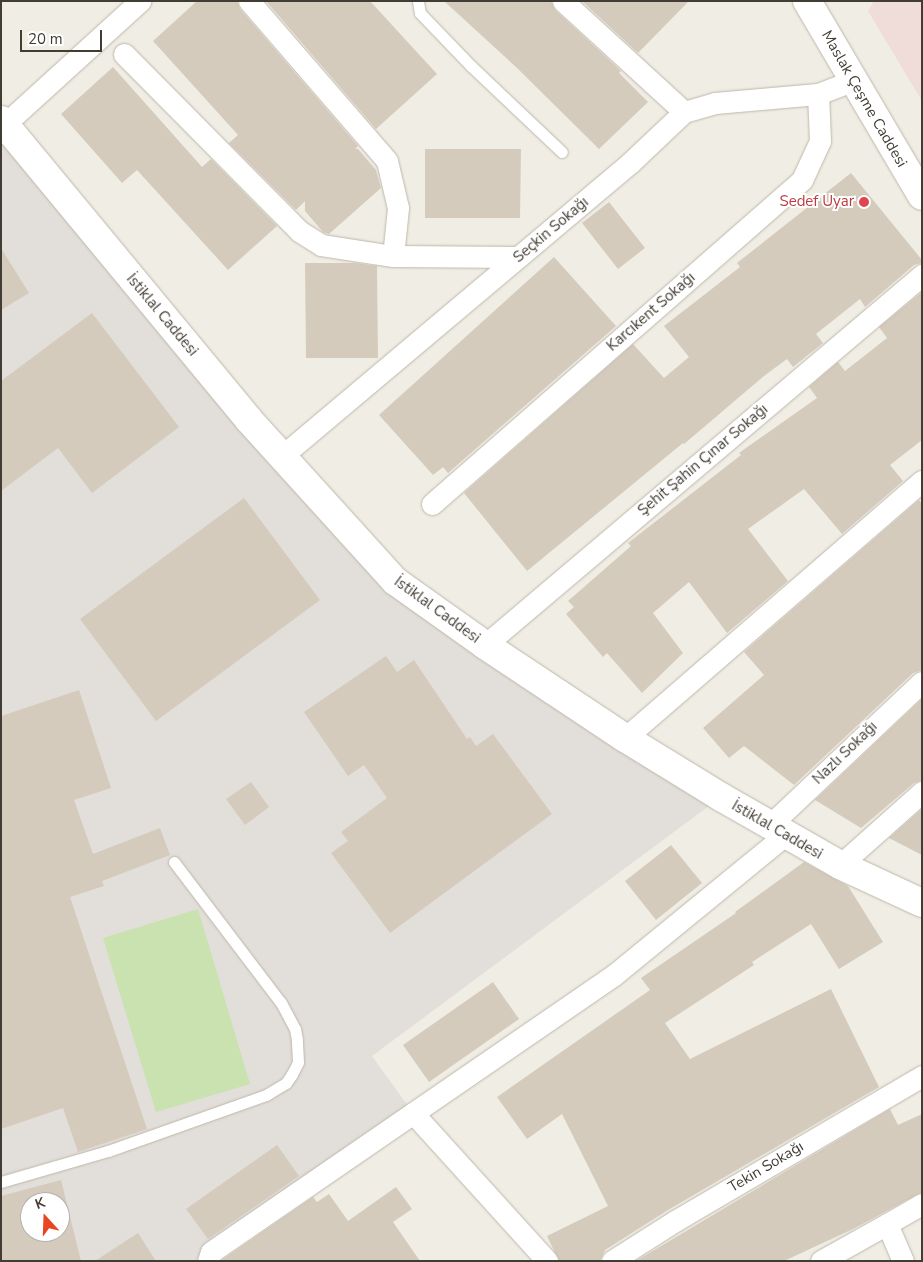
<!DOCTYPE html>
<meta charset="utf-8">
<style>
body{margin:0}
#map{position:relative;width:923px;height:1262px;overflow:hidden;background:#f0ede4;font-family:"Nunito Sans",sans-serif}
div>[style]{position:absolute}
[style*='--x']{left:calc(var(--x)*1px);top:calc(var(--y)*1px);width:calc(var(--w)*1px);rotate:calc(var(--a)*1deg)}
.industrial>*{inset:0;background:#e2ded9}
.medical>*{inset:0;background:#f0dcd8}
.green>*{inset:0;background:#c9e2af}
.building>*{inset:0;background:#d4cbbd}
.roads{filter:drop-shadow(0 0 1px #beb7aa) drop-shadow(0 0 1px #beb7aa)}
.service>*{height:11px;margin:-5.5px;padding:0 5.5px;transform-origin:5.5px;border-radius:5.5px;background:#fff}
.minor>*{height:21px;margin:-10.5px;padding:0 10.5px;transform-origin:10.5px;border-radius:10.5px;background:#fff}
.tertiary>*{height:28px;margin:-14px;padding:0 14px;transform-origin:14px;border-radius:14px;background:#fff}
.dots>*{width:14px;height:14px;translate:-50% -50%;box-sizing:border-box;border:2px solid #fff;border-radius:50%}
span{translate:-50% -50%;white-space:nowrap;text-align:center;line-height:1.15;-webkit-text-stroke:4px #fff;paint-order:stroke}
.street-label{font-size:15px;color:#423d34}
.health-label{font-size:15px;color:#be3a42}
.right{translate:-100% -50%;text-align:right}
.frame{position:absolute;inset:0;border:2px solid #423d34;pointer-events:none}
.north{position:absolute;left:20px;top:1192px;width:50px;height:50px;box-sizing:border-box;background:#fff;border:1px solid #b3b1ae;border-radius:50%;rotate:340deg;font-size:14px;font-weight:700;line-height:20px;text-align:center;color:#423d34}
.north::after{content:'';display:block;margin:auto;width:18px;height:22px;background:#e84623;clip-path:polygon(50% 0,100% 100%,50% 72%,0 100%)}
.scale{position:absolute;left:20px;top:30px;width:82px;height:22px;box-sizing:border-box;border:2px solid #423d34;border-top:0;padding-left:6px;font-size:15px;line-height:18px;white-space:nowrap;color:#423d34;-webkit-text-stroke:4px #fff;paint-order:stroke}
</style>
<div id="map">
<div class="industrial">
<i style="clip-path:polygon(evenodd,1px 120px,395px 581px,721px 797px,372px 1056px,413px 1113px,208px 1261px,1px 1261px,1px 120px,30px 1202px,60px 1202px,60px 1232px,30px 1232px,30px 1202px)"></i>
</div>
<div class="medical">
<i style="clip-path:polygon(874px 1px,922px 1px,922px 101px,868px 11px)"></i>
</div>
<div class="green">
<i style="clip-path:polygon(198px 909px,250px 1084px,156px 1112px,103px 938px)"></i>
</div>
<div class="building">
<i style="clip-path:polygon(197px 1px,237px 1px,240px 9px,358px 146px,355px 149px,358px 149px,376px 170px,381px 188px,329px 234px,323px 232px,305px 211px,305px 201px,296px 210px,229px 143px,238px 135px,153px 41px)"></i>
<i style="clip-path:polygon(266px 1px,370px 1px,437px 74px,376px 129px)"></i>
<i style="clip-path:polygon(444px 1px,551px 1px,555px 10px,621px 71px,619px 73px,648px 102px,599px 149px,517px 68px)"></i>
<i style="clip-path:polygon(582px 1px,689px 1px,638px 53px)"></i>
<i style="clip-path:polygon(113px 67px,202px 167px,211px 159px,277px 226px,228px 270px,137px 170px,122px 183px,61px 114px)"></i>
<i style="clip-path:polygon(425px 149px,521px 149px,520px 218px,425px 218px)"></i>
<i style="clip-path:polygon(851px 173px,922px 260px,922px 263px,914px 265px,865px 307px,860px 299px,816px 334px,823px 343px,793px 367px,787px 359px,764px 376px,684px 444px,683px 443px,527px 571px,464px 493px,633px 344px,664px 378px,689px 357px,664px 326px,740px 267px,737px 263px)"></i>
<i style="clip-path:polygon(609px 202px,645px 248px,618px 269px,582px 223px)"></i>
<i style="clip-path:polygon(1px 248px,29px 293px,1px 310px)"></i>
<i style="clip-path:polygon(554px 257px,616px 326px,448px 473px,443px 467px,433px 475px,379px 415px)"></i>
<i style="clip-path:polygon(305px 263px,355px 263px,377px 266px,378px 358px,306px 358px)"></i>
<i style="clip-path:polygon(922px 292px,922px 440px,890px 465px,903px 481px,842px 534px,804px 489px,748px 529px,788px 581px,727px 633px,689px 582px,653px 613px,683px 653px,642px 693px,607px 653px,603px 657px,566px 614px,574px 607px,568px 601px,631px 546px,628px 543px,741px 455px,739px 453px,817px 398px,809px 387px,838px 362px,845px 371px,887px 338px,879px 327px)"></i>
<i style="clip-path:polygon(92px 313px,179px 427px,92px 493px,58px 448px,1px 491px,1px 381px)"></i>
<i style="clip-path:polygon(244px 498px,320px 600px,156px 721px,80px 619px)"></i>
<i style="clip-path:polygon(919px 500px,922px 504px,922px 670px,913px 673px,794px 785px,744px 746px,729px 758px,703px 728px,764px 675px,744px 652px)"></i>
<i style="clip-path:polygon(386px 656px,397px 672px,414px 660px,467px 739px,470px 737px,476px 746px,493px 734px,552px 814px,390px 933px,331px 853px,348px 841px,341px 832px,387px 798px,364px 765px,348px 776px,304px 712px)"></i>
<i style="clip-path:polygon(79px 690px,111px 788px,74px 800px,93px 854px,160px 828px,170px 855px,102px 881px,104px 886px,70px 897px,147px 1129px,78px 1152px,63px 1108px,1px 1129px,1px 716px)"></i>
<i style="clip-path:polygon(922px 699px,922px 780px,914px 783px,861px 828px,815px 800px)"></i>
<i style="clip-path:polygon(251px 782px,269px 807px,245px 825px,226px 799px)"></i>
<i style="clip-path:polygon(922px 809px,922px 855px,889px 838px)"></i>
<i style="clip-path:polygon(671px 845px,702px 883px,656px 920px,625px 881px)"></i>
<i style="clip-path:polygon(804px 862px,848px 886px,883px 942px,839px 969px,811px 924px,752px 962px,754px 965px,665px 1023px,690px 1059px,831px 989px,879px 1087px,668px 1210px,605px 1250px,600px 1261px,559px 1261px,547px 1236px,608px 1206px,562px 1114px,527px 1139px,497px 1097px,650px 990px,641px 978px,736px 913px,735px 912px)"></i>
<i style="clip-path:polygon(493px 982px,519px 1019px,429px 1082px,403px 1045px)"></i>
<i style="clip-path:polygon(890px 1109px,898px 1125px,922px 1114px,922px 1192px,853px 1229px,784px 1261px,636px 1261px)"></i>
<i style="clip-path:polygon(277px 1145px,299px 1176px,208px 1239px,186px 1209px)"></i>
<i style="clip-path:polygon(evenodd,61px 1180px,81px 1261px,1px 1261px,1px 1196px,61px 1180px,30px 1202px,60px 1202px,60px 1232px,30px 1232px,30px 1202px)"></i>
<i style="clip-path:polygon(396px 1187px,412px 1209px,393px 1222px,420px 1261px,222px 1260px,313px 1197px,317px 1202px,329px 1194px,348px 1221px)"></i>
<i style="clip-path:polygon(138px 1233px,156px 1261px,95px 1261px)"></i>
</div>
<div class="roads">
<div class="service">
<i style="--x:418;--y:1;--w:12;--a:81"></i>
<i style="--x:420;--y:13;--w:74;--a:46.1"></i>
<i style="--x:471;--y:66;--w:125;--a:43.4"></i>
<i style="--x:1;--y:1182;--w:111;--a:-16.2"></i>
<i style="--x:108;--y:1151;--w:168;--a:-19.5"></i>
<i style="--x:266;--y:1095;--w:23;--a:-31"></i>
<i style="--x:286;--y:1083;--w:11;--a:-56"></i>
<i style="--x:292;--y:1074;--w:13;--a:-63"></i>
<i style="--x:298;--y:1062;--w:22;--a:-93"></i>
<i style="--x:297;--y:1040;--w:11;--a:-100"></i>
<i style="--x:295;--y:1029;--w:30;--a:-118"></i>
<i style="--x:281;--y:1003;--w:177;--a:-127.2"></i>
</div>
<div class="minor">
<i style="--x:249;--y:1;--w:211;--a:49.2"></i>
<i style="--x:387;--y:161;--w:48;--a:76.8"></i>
<i style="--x:398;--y:208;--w:48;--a:95.9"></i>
<i style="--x:563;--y:1;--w:164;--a:42.5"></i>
<i style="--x:124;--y:54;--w:249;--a:45.3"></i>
<i style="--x:299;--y:231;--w:26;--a:32"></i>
<i style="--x:321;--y:245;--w:73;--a:8.7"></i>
<i style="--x:393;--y:256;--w:125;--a:0.5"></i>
<i style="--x:5;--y:124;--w:183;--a:-42.3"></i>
<i style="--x:282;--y:456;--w:455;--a:-40.1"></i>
<i style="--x:630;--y:163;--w:74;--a:-43.4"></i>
<i style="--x:684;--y:112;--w:32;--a:-16"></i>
<i style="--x:715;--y:103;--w:103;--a:-5"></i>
<i style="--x:818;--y:94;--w:39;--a:-21"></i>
<i style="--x:432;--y:504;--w:492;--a:-41.2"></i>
<i style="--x:802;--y:180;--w:43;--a:-65.2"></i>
<i style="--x:820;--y:141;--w:47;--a:-92.4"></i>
<i style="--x:485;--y:645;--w:573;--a:-40.25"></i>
<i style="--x:625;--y:738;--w:393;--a:-40.9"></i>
<i style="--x:769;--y:826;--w:210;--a:-43.3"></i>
<i style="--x:840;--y:865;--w:110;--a:-41.7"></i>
<i style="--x:413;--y:1113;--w:200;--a:47.8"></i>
<i style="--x:208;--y:1261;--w:9;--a:-72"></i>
<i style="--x:211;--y:1252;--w:489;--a:-34.5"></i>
<i style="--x:614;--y:975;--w:221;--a:-39.3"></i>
<i style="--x:612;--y:1261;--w:75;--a:-32.4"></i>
<i style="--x:675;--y:1221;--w:286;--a:-30.4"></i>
<i style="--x:821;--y:1261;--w:76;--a:-29.3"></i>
<i style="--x:903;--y:1261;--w:40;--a:-113.4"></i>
<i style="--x:887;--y:1224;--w:40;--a:-29.7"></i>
</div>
<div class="tertiary">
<i style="--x:807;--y:1;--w:226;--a:59.5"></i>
<i style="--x:1;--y:120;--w:389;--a:50.4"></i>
<i style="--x:249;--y:420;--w:217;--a:47.8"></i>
<i style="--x:395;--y:581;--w:110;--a:35.4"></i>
<i style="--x:485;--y:645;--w:168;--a:33.6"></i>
<i style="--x:625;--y:738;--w:113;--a:31.6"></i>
<i style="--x:721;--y:797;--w:137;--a:29.7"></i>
<i style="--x:840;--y:865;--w:90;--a:24.9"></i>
</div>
</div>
<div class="dots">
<i style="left:864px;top:202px;background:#e0444e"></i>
</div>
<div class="street-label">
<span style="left:864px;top:99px;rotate:60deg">Maslak Çeşme Caddesi</span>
<span style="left:551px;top:230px;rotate:-40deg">Seçkin Sokağı</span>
<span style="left:651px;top:312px;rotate:-41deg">Karcıkent Sokağı</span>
<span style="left:162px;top:315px;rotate:50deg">İstiklal Caddesi</span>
<span style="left:703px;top:460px;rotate:-40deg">Şehit Şahin Çınar Sokağı</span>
<span style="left:437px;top:610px;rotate:36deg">İstiklal Caddesi</span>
<span style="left:845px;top:753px;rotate:-44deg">Nazlı Sokağı</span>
<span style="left:777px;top:830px;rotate:30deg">İstiklal Caddesi</span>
<span style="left:766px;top:1167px;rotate:-31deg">Tekin Sokağı</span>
</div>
<div class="health-label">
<span class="right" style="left:854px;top:202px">Sedef Uyar</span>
</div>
<div class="frame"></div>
<div class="north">K</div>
<div class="scale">20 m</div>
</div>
